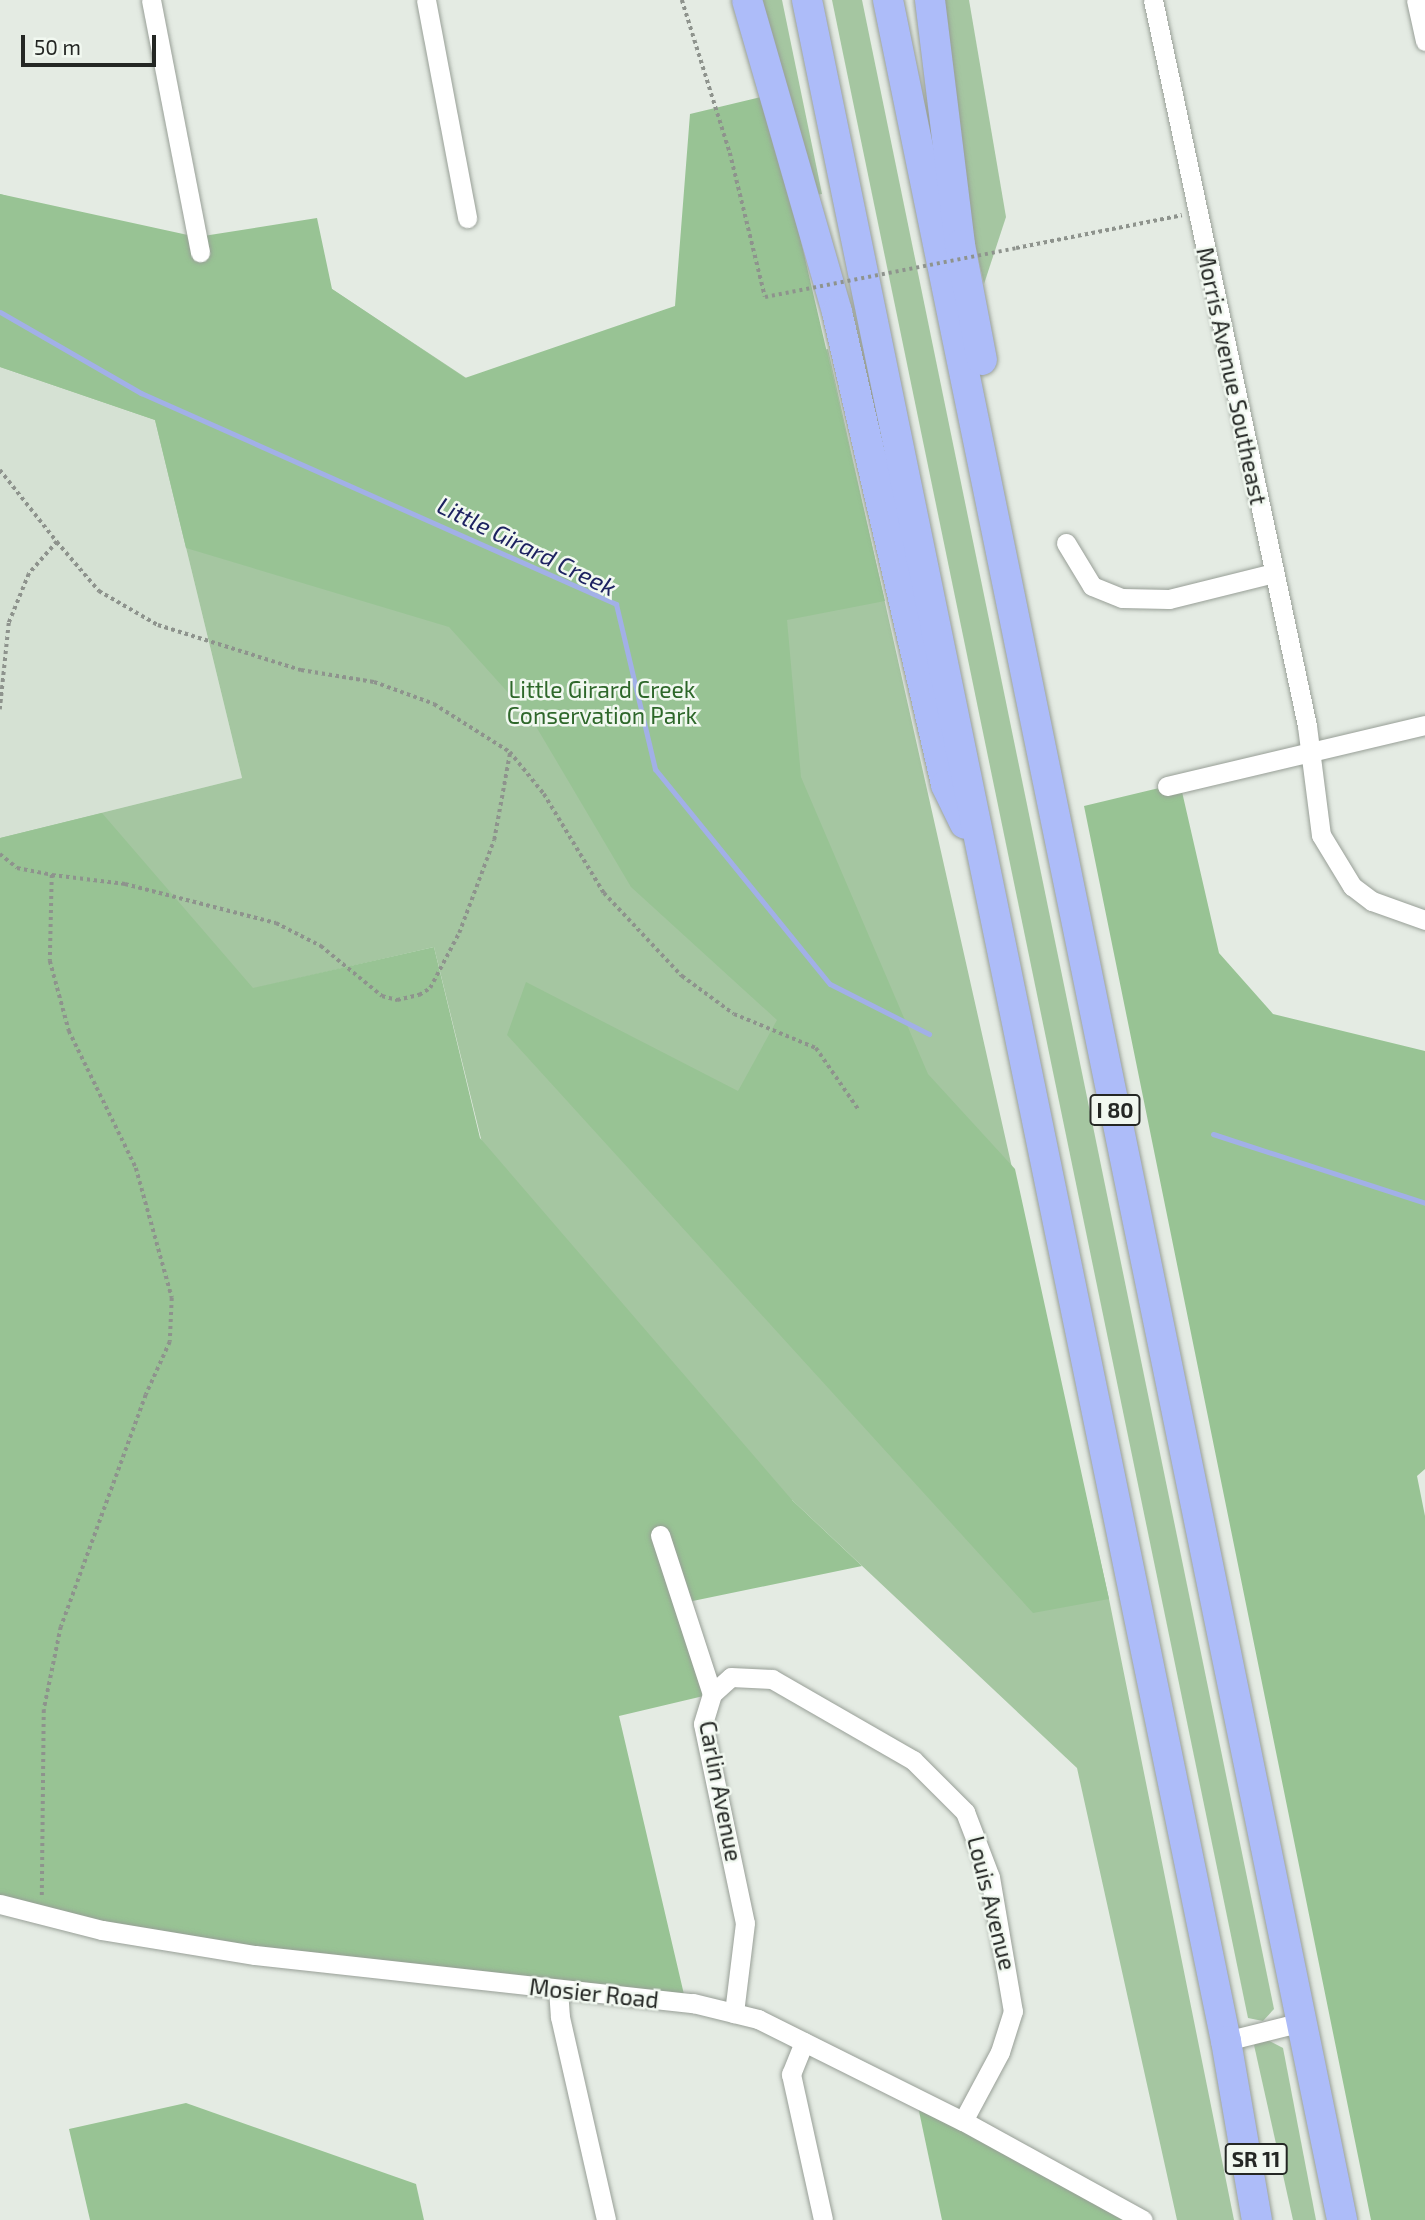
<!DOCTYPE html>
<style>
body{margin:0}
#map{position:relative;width:1425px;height:2220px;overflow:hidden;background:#e4ebe3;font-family:"Exo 2",sans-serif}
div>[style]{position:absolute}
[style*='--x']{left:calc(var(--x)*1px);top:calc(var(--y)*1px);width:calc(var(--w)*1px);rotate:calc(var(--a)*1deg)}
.built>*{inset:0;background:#d5e1d3}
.green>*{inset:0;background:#a5c6a1}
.forest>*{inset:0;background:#98c394}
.stream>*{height:5px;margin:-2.5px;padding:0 2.5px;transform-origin:2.5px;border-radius:2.5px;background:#a2b0e7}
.path>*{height:3.5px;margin-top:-1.75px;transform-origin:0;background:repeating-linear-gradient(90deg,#8e938d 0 3.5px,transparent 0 7px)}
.roads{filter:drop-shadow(0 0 2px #989f97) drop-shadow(0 0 2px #989f97)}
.minor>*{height:19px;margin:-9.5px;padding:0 9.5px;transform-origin:9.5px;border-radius:9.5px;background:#fff}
.highway>*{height:30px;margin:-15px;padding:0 15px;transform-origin:15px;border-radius:15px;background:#adbcf9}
.path-bridge>*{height:3.5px;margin-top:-1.75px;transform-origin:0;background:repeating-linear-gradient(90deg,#8e938d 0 3.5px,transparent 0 7px)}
span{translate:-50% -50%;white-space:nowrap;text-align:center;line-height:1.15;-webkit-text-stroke:5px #f1f8f0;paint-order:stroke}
.shield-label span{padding:2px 5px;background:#f1f8f0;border:2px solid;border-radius:5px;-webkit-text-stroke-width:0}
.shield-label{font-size:21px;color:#242724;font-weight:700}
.street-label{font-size:23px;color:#242724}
.park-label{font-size:23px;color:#2e672a}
.water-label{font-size:24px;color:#1d2261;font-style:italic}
.scale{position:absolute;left:21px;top:35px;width:135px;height:32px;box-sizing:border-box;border:4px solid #242724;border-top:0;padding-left:9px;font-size:21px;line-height:24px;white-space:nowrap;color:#242724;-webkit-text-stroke:5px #f1f8f0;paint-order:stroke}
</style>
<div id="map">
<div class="built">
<i style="clip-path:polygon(0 367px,155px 420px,242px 778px,0 838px)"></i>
</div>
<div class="green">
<i style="clip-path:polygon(756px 0,782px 0,822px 194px,816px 195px)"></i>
<i style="clip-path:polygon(832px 0,862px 0,1274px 2009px,1263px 2021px,1248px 2018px)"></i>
<i style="clip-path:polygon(942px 0,969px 0,1006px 217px,984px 284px,969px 217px)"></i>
<i style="clip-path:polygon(0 194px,332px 289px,522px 415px,828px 349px,1109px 1599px,1234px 2220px,1177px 2220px,1077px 1768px,792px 1500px,581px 1546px,434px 947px,0 1047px,0 838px,242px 778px,155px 420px,0 367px)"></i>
<i style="clip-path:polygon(1262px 2037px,1283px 2048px,1316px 2220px,1293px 2220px,1254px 2045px)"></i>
</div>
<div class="forest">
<i style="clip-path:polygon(761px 97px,779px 147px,885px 601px,787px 620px,801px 777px,928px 1074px,1015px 1169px,1109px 1599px,1033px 1613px,507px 1035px,526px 982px,738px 1091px,777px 1020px,631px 887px,531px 718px,449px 627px,186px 548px,155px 420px,0 367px,0 194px,197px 237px,317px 218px,332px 289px,465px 378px,675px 306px,690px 114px)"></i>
<i style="clip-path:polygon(1180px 783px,1219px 953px,1273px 1014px,1425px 1051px,1425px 1469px,1417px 1476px,1425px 1516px,1425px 2220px,1371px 2220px,1084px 806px)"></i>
<i style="clip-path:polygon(102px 813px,253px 988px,434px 947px,480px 1138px,792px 1500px,862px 1566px,683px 1603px,712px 1694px,619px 1716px,686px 2003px,380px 1971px,0 1904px,0 838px)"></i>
<i style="clip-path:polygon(916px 2097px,1143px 2220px,942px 2220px)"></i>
<i style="clip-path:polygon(186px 2103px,416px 2184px,424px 2220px,90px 2220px,69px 2129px)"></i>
</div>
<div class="stream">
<i style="--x:0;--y:312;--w:163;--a:29.9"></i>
<i style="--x:141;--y:393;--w:520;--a:23.95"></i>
<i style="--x:616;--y:604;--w:170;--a:76.7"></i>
<i style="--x:655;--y:769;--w:277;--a:50.9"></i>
<i style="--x:830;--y:984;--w:111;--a:26.8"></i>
<i style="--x:1213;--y:1134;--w:223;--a:18"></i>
</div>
<div class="path">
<i style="--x:682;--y:0;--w:160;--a:72.6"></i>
<i style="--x:730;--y:153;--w:148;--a:76.3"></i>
<i style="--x:1016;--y:248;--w:169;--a:-11.2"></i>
<i style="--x:0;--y:470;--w:92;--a:51.6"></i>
<i style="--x:57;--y:542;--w:43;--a:131.2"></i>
<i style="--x:29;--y:574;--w:53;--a:112.2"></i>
<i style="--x:9;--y:623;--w:87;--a:95.9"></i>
<i style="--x:57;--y:542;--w:65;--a:49.4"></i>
<i style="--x:99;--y:591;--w:68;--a:30"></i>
<i style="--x:158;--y:625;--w:150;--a:17.5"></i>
<i style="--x:301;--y:670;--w:74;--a:9.3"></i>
<i style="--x:374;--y:682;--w:64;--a:20.1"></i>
<i style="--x:434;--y:704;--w:90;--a:32.3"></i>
<i style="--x:510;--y:752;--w:54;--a:51"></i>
<i style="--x:544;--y:794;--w:116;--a:58.8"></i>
<i style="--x:604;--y:893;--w:114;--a:46.8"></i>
<i style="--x:682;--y:976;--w:64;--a:36.2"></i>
<i style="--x:734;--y:1014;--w:89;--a:22.5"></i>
<i style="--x:816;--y:1048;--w:75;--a:55.3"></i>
<i style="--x:0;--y:854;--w:22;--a:39"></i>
<i style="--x:17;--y:868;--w:36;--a:11"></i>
<i style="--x:52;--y:875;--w:86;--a:91.3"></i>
<i style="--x:50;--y:961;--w:73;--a:74.8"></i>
<i style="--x:69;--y:1031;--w:153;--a:63.9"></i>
<i style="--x:136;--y:1168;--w:135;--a:74.5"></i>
<i style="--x:172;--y:1298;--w:44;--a:92.6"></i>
<i style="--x:170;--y:1342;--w:58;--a:114.4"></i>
<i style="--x:146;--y:1395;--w:247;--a:110.1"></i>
<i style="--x:61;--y:1627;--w:85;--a:101.6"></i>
<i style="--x:44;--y:1710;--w:186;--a:90.6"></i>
<i style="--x:52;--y:875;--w:74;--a:7"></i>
<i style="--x:125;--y:884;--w:156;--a:14.5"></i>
<i style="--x:276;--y:923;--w:51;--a:27.1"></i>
<i style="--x:321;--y:946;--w:79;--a:39.3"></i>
<i style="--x:382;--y:996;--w:16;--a:15"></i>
<i style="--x:397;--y:1000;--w:23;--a:-13"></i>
<i style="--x:419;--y:995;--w:13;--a:-32"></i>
<i style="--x:430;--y:988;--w:62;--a:-62.2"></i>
<i style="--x:459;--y:933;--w:99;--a:-69.4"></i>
<i style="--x:494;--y:840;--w:89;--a:-79.7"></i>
</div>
<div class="roads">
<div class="minor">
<i style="--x:151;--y:0;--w:257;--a:79"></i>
<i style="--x:426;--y:0;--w:222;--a:79.3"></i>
<i style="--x:1153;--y:0;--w:742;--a:78.02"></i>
<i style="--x:1307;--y:726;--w:110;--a:82.7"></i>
<i style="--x:1321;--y:835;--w:60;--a:58.7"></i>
<i style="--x:1352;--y:886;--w:25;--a:37"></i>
<i style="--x:1372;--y:901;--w:56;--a:19.7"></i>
<i style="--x:1416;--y:0;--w:42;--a:77.6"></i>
<i style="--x:1066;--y:543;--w:50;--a:58.8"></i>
<i style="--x:1092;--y:586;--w:32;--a:22"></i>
<i style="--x:1122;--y:598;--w:47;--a:1.2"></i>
<i style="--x:1169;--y:599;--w:108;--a:-13.9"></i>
<i style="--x:1167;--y:786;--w:265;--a:-13.3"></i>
<i style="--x:660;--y:1535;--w:167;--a:71.9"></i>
<i style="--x:712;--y:1694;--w:31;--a:107"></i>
<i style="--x:703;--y:1724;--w:203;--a:78.1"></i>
<i style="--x:745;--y:1923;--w:91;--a:97"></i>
<i style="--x:712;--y:1694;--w:25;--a:-42"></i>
<i style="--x:731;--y:1677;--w:41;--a:2.8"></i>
<i style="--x:772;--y:1679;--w:163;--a:29.9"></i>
<i style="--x:913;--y:1760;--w:74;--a:45"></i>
<i style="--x:965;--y:1812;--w:70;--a:69"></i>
<i style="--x:990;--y:1877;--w:136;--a:80.3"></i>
<i style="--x:1013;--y:2011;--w:43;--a:107.6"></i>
<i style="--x:1000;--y:2052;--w:78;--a:118.2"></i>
<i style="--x:0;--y:1904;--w:105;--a:14.3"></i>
<i style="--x:102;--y:1930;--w:155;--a:9.3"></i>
<i style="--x:255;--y:1955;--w:441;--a:6.3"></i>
<i style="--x:693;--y:2003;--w:67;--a:13.8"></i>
<i style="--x:758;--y:2019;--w:229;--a:26.5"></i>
<i style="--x:963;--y:2121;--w:205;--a:28.8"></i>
<i style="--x:558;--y:1989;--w:28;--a:86"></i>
<i style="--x:560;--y:2017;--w:208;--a:77.2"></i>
<i style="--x:1226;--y:2041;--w:78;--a:-14"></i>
<i style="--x:804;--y:2042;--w:35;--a:112"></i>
<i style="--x:791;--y:2074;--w:149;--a:77.6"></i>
</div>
<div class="highway">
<i style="--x:747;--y:0;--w:325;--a:73.9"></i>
<i style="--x:837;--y:312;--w:485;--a:77"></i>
<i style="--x:946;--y:785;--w:43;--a:64"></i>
<i style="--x:807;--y:0;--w:2084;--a:78.4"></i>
<i style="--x:1226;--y:2041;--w:182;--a:80.2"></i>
<i style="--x:888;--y:0;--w:2266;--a:78.44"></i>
<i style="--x:930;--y:0;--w:247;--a:83"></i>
<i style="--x:960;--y:245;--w:117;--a:79.2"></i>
</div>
</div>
<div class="path-bridge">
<i style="--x:765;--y:297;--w:256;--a:-11"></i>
</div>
<div class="shield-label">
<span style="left:1115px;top:1110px">I 80</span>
<span style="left:1256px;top:2159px">SR 11</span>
</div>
<div class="street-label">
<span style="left:1232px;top:376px;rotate:78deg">Morris Avenue Southeast</span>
<span style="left:721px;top:1791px;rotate:79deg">Carlin Avenue</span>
<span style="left:992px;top:1903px;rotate:76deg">Louis Avenue</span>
<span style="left:594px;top:1993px;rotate:6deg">Mosier Road</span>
</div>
<div class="park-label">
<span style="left:602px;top:702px">Little Girard Creek<br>Conservation Park</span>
</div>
<div class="water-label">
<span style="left:527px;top:546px;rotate:26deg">Little Girard Creek</span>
</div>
<div class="scale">50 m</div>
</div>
